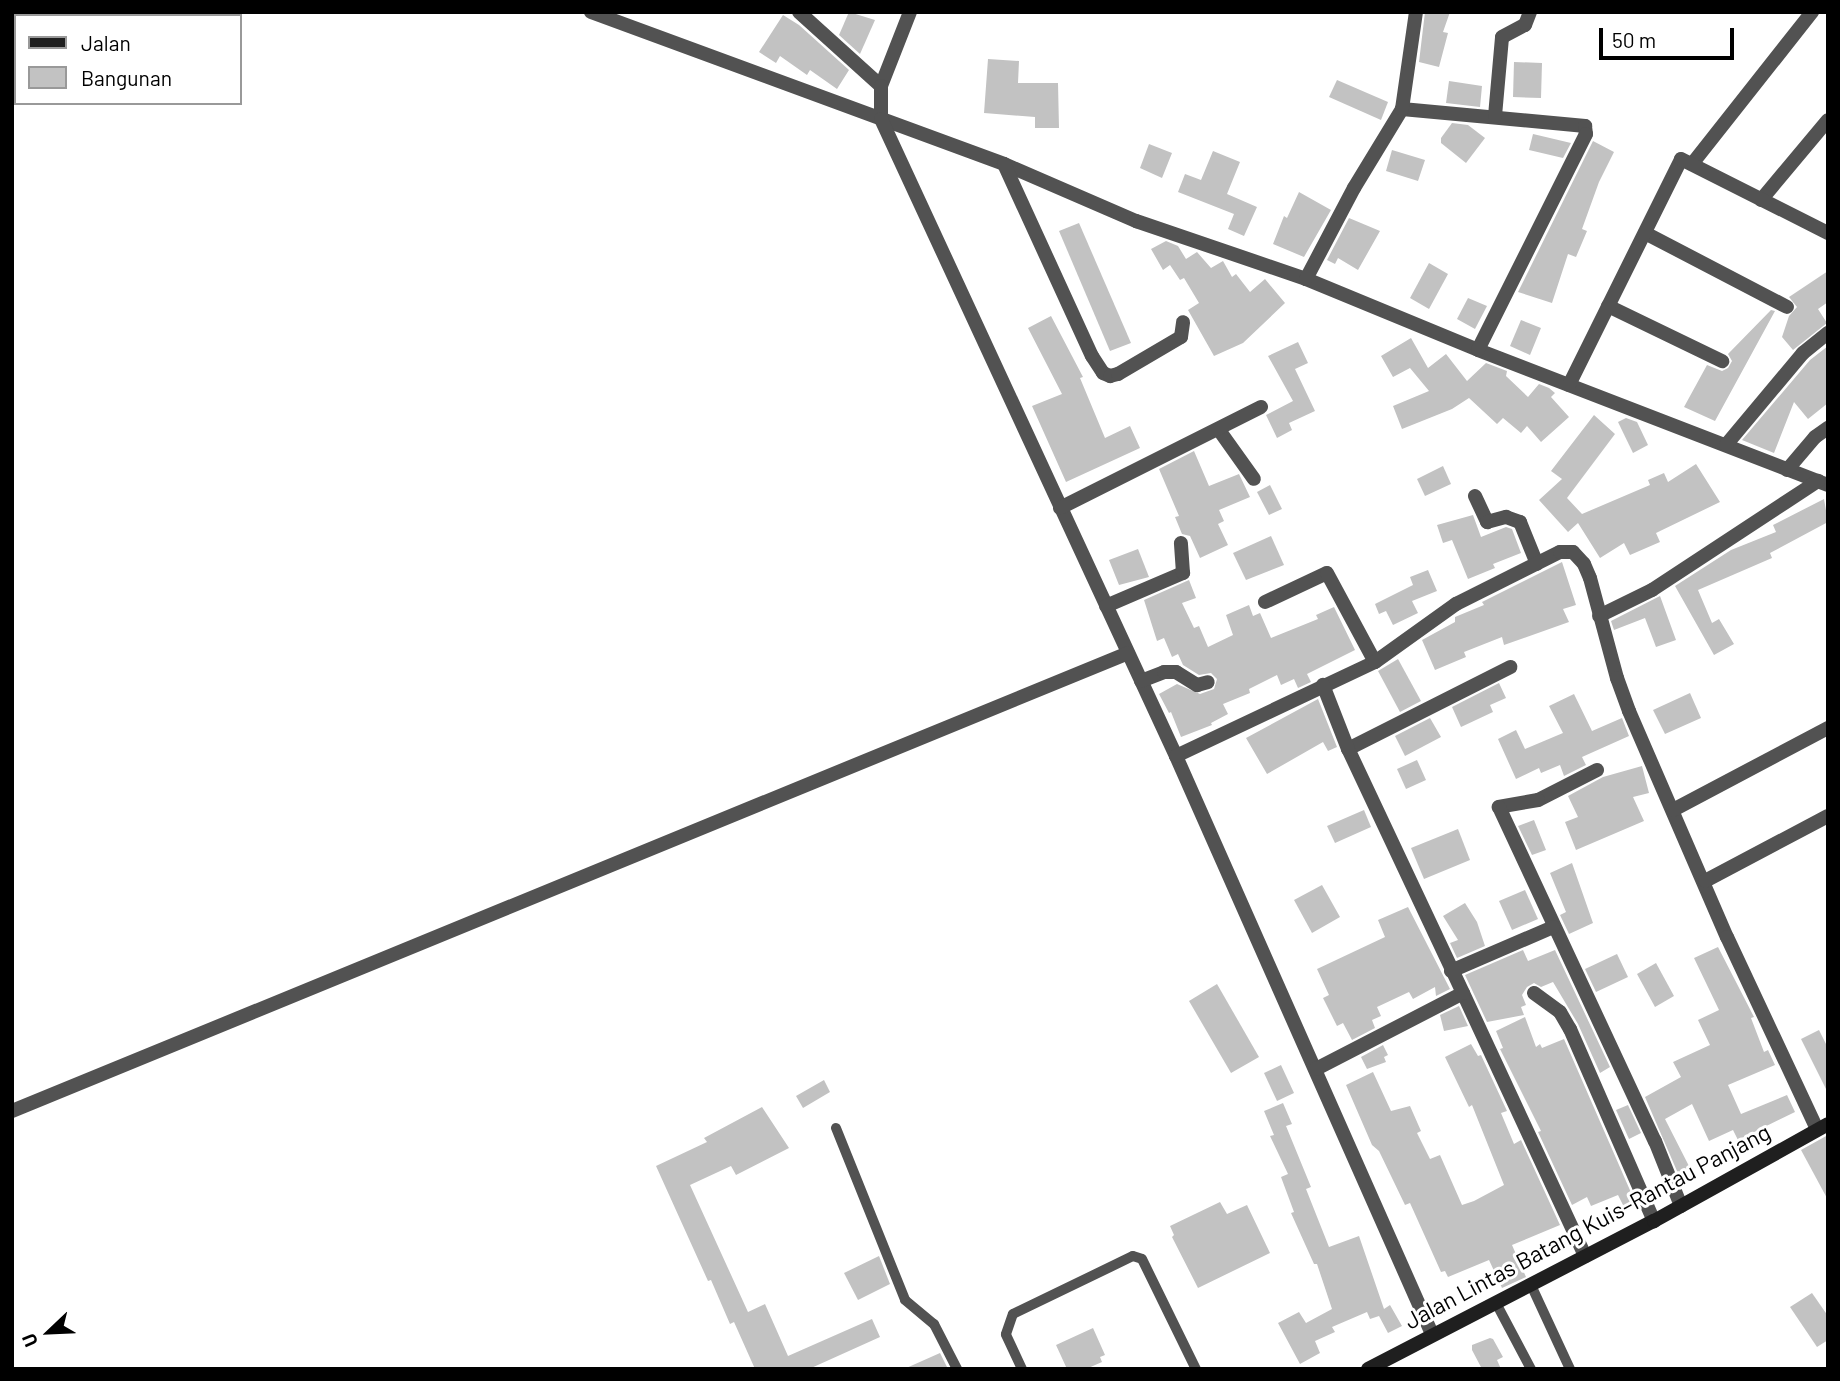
<!DOCTYPE html>
<meta charset="utf-8">
<style>
body{margin:0}
#map{position:relative;width:1840px;height:1381px;overflow:hidden;background:#fff;font-family:Barlow,sans-serif}
div>[style]{position:absolute}
[style*='--x']{left:calc(var(--x)*1px);top:calc(var(--y)*1px);width:calc(var(--w)*1px);rotate:calc(var(--a)*1deg)}
.building>*{inset:0;background:#c2c2c2}
.service>*{height:10px;margin:-5px;padding:0 5px;transform-origin:5px;border-radius:5px;background:#525252}
.minor>*{height:14px;margin:-7px;padding:0 7px;transform-origin:7px;border-radius:7px;background:#525252}
.secondary>*{height:14px;margin:-7px;padding:0 7px;transform-origin:7px;border-radius:7px;background:#1f1f1f}
span{translate:-50% -50%;white-space:nowrap;text-align:center;line-height:1.15;-webkit-text-stroke:6px #fff;paint-order:stroke}
.street-label{font-size:23px;color:#000}
.frame{position:absolute;inset:0;border:14px solid #000;pointer-events:none}
.legend{position:absolute;left:14px;top:14px;width:228px;height:91px;box-sizing:border-box;background:#fff;border:2px solid #999;margin:0;padding:9px 12px;list-style:none;font-size:21px;color:#000}
.legend li{display:flex;align-items:center;gap:14px;height:35px}
.legend b{width:35px;border:2px solid #999}
.north{position:absolute;left:14px;top:1297px;width:70px;height:70px;-webkit-text-stroke:5px #fff;paint-order:stroke;rotate:247deg;font-size:19px;font-weight:700;line-height:28px;text-align:center;color:#000}
.north::after{content:'';display:block;margin:auto;width:24px;height:32px;background:#000;clip-path:polygon(50% 0,100% 100%,50% 72%,0 100%)}
.scale{position:absolute;left:1599px;top:28px;width:135px;height:32px;box-sizing:border-box;border:4px solid #000;border-top:0;padding-left:9px;font-size:21px;line-height:24px;white-space:nowrap;color:#000;-webkit-text-stroke:5px #fff;paint-order:stroke}
</style>
<div id="map">
<div class="building">
<i style="clip-path:polygon(849px 12px,875px 20px,860px 54px,839px 35px)"></i>
<i style="clip-path:polygon(1425px 12px,1450px 12px,1443px 32px,1448px 33px,1439px 67px,1419px 62px)"></i>
<i style="clip-path:polygon(783px 15px,799px 25px,849px 70px,837px 89px,810px 70px,807px 75px,780px 56px,776px 63px,759px 52px)"></i>
<i style="clip-path:polygon(988px 59px,1019px 61px,1018px 83px,1058px 83px,1059px 128px,1035px 128px,1035px 117px,984px 113px)"></i>
<i style="clip-path:polygon(1514px 62px,1542px 63px,1541px 98px,1513px 97px)"></i>
<i style="clip-path:polygon(1337px 80px,1388px 102px,1381px 120px,1329px 97px)"></i>
<i style="clip-path:polygon(1449px 81px,1482px 86px,1480px 107px,1446px 103px)"></i>
<i style="clip-path:polygon(1452px 123px,1468px 125px,1485px 138px,1466px 163px,1441px 143px,1441px 138px)"></i>
<i style="clip-path:polygon(1533px 134px,1571px 143px,1563px 158px,1529px 150px)"></i>
<i style="clip-path:polygon(1593px 141px,1614px 152px,1599px 182px,1582px 229px,1587px 231px,1576px 257px,1568px 254px,1552px 303px,1518px 292px)"></i>
<i style="clip-path:polygon(1149px 144px,1172px 153px,1162px 178px,1140px 168px)"></i>
<i style="clip-path:polygon(1392px 150px,1425px 160px,1418px 181px,1386px 171px)"></i>
<i style="clip-path:polygon(1213px 151px,1240px 162px,1227px 194px,1257px 207px,1244px 236px,1228px 229px,1234px 214px,1178px 192px,1185px 174px,1201px 180px)"></i>
<i style="clip-path:polygon(1299px 192px,1331px 210px,1304px 257px,1273px 244px,1284px 216px,1287px 218px)"></i>
<i style="clip-path:polygon(1349px 218px,1380px 231px,1358px 270px,1338px 258px,1335px 264px,1327px 260px)"></i>
<i style="clip-path:polygon(1079px 223px,1131px 343px,1110px 351px,1059px 231px)"></i>
<i style="clip-path:polygon(1166px 241px,1178px 246px,1186px 259px,1197px 252px,1211px 268px,1223px 261px,1232px 277px,1236px 274px,1250px 292px,1265px 279px,1285px 303px,1243px 343px,1214px 356px,1188px 310px,1199px 303px,1184px 278px,1180px 280px,1170px 265px,1163px 270px,1151px 249px)"></i>
<i style="clip-path:polygon(1429px 263px,1448px 274px,1429px 309px,1410px 298px)"></i>
<i style="clip-path:polygon(1828px 271px,1828px 302px,1818px 309px,1827px 323px,1793px 350px,1782px 337px,1789px 316px,1797px 307px,1789px 297px)"></i>
<i style="clip-path:polygon(1468px 298px,1487px 306px,1475px 329px,1457px 319px)"></i>
<i style="clip-path:polygon(1771px 310px,1775px 311px,1715px 421px,1684px 407px,1707px 365px,1722px 371px,1728px 368px,1732px 361px,1728px 354px)"></i>
<i style="clip-path:polygon(1051px 316px,1083px 377px,1080px 378px,1105px 438px,1130px 426px,1140px 448px,1066px 482px,1032px 406px,1062px 394px,1028px 328px)"></i>
<i style="clip-path:polygon(1521px 320px,1541px 328px,1530px 355px,1510px 346px)"></i>
<i style="clip-path:polygon(1411px 338px,1428px 368px,1446px 354px,1467px 381px,1486px 363px,1507px 371px,1506px 376px,1528px 397px,1539px 384px,1549px 388px,1555px 393px,1551px 397px,1569px 417px,1541px 442px,1527px 426px,1521px 433px,1503px 418px,1497px 424px,1469px 398px,1452px 409px,1402px 429px,1393px 406px,1429px 391px,1410px 368px,1393px 377px,1381px 356px)"></i>
<i style="clip-path:polygon(1298px 342px,1308px 363px,1295px 369px,1315px 411px,1289px 423px,1292px 430px,1277px 438px,1266px 415px,1293px 401px,1268px 356px)"></i>
<i style="clip-path:polygon(1828px 346px,1828px 403px,1808px 419px,1794px 402px,1774px 453px,1742px 440px,1810px 360px)"></i>
<i style="clip-path:polygon(1594px 415px,1615px 434px,1567px 498px,1582px 514px,1650px 485px,1648px 480px,1664px 473px,1668px 482px,1696px 464px,1720px 502px,1656px 533px,1660px 542px,1630px 555px,1624px 543px,1600px 558px,1578px 523px,1568px 532px,1539px 500px,1562px 479px,1551px 471px)"></i>
<i style="clip-path:polygon(1626px 418px,1637px 422px,1648px 445px,1633px 453px,1618px 422px)"></i>
<i style="clip-path:polygon(1194px 451px,1209px 486px,1239px 474px,1250px 497px,1219px 510px,1224px 521px,1218px 524px,1228px 545px,1200px 558px,1190px 536px,1182px 534px,1175px 517px,1179px 516px,1159px 469px)"></i>
<i style="clip-path:polygon(1443px 466px,1451px 484px,1425px 496px,1417px 479px)"></i>
<i style="clip-path:polygon(1270px 485px,1282px 509px,1269px 515px,1257px 492px)"></i>
<i style="clip-path:polygon(1824px 499px,1828px 522px,1770px 553px,1772px 558px,1698px 590px,1712px 623px,1719px 619px,1734px 644px,1714px 655px,1675px 586px,1731px 550px,1776px 532px,1773px 525px)"></i>
<i style="clip-path:polygon(1473px 515px,1481px 537px,1506px 527px,1512px 529px,1521px 553px,1493px 564px,1495px 568px,1468px 579px,1452px 540px,1443px 543px,1437px 525px)"></i>
<i style="clip-path:polygon(1271px 536px,1284px 565px,1246px 580px,1233px 553px)"></i>
<i style="clip-path:polygon(1138px 549px,1149px 577px,1119px 585px,1109px 560px)"></i>
<i style="clip-path:polygon(1562px 562px,1576px 605px,1563px 609px,1569px 622px,1504px 645px,1502px 637px,1464px 652px,1466px 657px,1435px 670px,1422px 640px,1455px 622px,1455px 617px,1484px 605px,1482px 602px)"></i>
<i style="clip-path:polygon(1428px 570px,1437px 591px,1412px 601px,1418px 613px,1393px 625px,1386px 611px,1379px 614px,1375px 604px,1413px 585px,1410px 577px)"></i>
<i style="clip-path:polygon(1189px 580px,1196px 598px,1182px 603px,1194px 628px,1199px 626px,1208px 647px,1233px 635px,1226px 615px,1249px 605px,1253px 616px,1260px 613px,1271px 638px,1318px 619px,1316px 615px,1334px 607px,1355px 650px,1307px 674px,1311px 682px,1298px 688px,1294px 679px,1281px 685px,1277px 675px,1249px 689px,1250px 693px,1223px 704px,1228px 714px,1211px 723px,1212px 725px,1181px 737px,1171px 712px,1169px 713px,1159px 694px,1177px 684px,1200px 694px,1214px 689px,1217px 679px,1211px 673px,1199px 675px,1183px 665px,1178px 654px,1172px 657px,1164px 638px,1157px 641px,1144px 600px)"></i>
<i style="clip-path:polygon(1660px 596px,1676px 640px,1656px 647px,1645px 618px,1614px 630px,1611px 621px)"></i>
<i style="clip-path:polygon(1398px 659px,1421px 701px,1400px 712px,1378px 671px)"></i>
<i style="clip-path:polygon(1499px 683px,1506px 698px,1490px 705px,1493px 712px,1461px 727px,1452px 707px)"></i>
<i style="clip-path:polygon(1690px 693px,1701px 718px,1665px 734px,1653px 710px)"></i>
<i style="clip-path:polygon(1574px 694px,1592px 731px,1622px 718px,1629px 736px,1582px 757px,1586px 765px,1564px 776px,1560px 765px,1541px 773px,1539px 768px,1516px 779px,1498px 739px,1516px 730px,1525px 749px,1563px 733px,1549px 706px)"></i>
<i style="clip-path:polygon(1318px 699px,1337px 747px,1328px 751px,1323px 742px,1267px 774px,1246px 738px)"></i>
<i style="clip-path:polygon(1430px 718px,1441px 737px,1405px 756px,1395px 736px)"></i>
<i style="clip-path:polygon(1417px 760px,1426px 780px,1406px 789px,1397px 769px)"></i>
<i style="clip-path:polygon(1642px 766px,1649px 793px,1633px 797px,1644px 821px,1576px 850px,1565px 822px,1578px 817px,1568px 796px,1603px 777px)"></i>
<i style="clip-path:polygon(1364px 810px,1371px 827px,1335px 843px,1327px 826px)"></i>
<i style="clip-path:polygon(1534px 820px,1546px 850px,1532px 855px,1518px 826px)"></i>
<i style="clip-path:polygon(1458px 829px,1470px 860px,1424px 879px,1411px 848px)"></i>
<i style="clip-path:polygon(1572px 863px,1593px 923px,1569px 934px,1560px 915px,1566px 912px,1550px 873px)"></i>
<i style="clip-path:polygon(1322px 885px,1340px 917px,1312px 933px,1294px 900px)"></i>
<i style="clip-path:polygon(1525px 890px,1538px 919px,1512px 930px,1499px 901px)"></i>
<i style="clip-path:polygon(1465px 903px,1477px 922px,1485px 946px,1457px 958px,1450px 943px,1458px 940px,1443px 916px)"></i>
<i style="clip-path:polygon(1408px 907px,1450px 989px,1436px 996px,1435px 987px,1413px 999px,1409px 992px,1377px 1007px,1381px 1016px,1372px 1020px,1375px 1028px,1352px 1040px,1343px 1023px,1337px 1026px,1323px 998px,1329px 995px,1317px 969px,1385px 937px,1378px 920px)"></i>
<i style="clip-path:polygon(1718px 947px,1754px 1017px,1751px 1018px,1764px 1052px,1768px 1050px,1775px 1065px,1728px 1085px,1741px 1114px,1787px 1095px,1795px 1112px,1738px 1140px,1733px 1130px,1709px 1141px,1692px 1104px,1665px 1119px,1692px 1172px,1680px 1178px,1645px 1097px,1681px 1077px,1673px 1062px,1710px 1045px,1698px 1020px,1719px 1010px,1694px 958px)"></i>
<i style="clip-path:polygon(1523px 950px,1528px 961px,1555px 950px,1610px 1067px,1600px 1073px,1578px 1024px,1553px 982px,1541px 987px,1534px 983px,1527px 987px,1522px 995px,1526px 1005px,1521px 1007px,1524px 1015px,1487px 1022px,1465px 975px)"></i>
<i style="clip-path:polygon(1617px 954px,1628px 977px,1596px 992px,1585px 969px)"></i>
<i style="clip-path:polygon(1656px 963px,1674px 996px,1655px 1007px,1637px 974px)"></i>
<i style="clip-path:polygon(1217px 984px,1259px 1057px,1231px 1073px,1189px 1001px)"></i>
<i style="clip-path:polygon(1459px 1006px,1468px 1026px,1444px 1031px,1440px 1015px)"></i>
<i style="clip-path:polygon(1525px 1017px,1536px 1047px,1540px 1044px,1542px 1048px,1564px 1039px,1636px 1204px,1625px 1209px,1618px 1195px,1591px 1206px,1587px 1197px,1572px 1205px,1538px 1132px,1541px 1131px,1500px 1049px,1503px 1048px,1496px 1031px)"></i>
<i style="clip-path:polygon(1819px 1030px,1828px 1048px,1828px 1093px,1801px 1039px)"></i>
<i style="clip-path:polygon(1471px 1044px,1478px 1056px,1481px 1055px,1507px 1111px,1501px 1113px,1514px 1144px,1521px 1140px,1560px 1225px,1512px 1245px,1526px 1277px,1502px 1288px,1489px 1260px,1448px 1277px,1445px 1271px,1441px 1272px,1410px 1203px,1405px 1205px,1379px 1151px,1372px 1145px,1346px 1085px,1373px 1072px,1391px 1111px,1410px 1106px,1421px 1131px,1417px 1133px,1430px 1159px,1440px 1155px,1462px 1205px,1474px 1201px,1504px 1185px,1472px 1105px,1469px 1107px,1445px 1057px)"></i>
<i style="clip-path:polygon(1383px 1045px,1388px 1055px,1384px 1057px,1386px 1062px,1367px 1069px,1361px 1057px)"></i>
<i style="clip-path:polygon(1281px 1065px,1294px 1093px,1277px 1101px,1264px 1073px)"></i>
<i style="clip-path:polygon(824px 1080px,830px 1092px,803px 1108px,796px 1096px)"></i>
<i style="clip-path:polygon(1283px 1103px,1292px 1124px,1286px 1126px,1311px 1187px,1306px 1189px,1329px 1247px,1359px 1236px,1384px 1309px,1390px 1305px,1402px 1326px,1388px 1333px,1379px 1316px,1370px 1319px,1367px 1312px,1332px 1327px,1335px 1332px,1315px 1341px,1320px 1353px,1300px 1364px,1278px 1323px,1299px 1312px,1306px 1323px,1332px 1309px,1317px 1264px,1314px 1264px,1291px 1213px,1294px 1212px,1281px 1177px,1288px 1174px,1270px 1136px,1274px 1135px,1264px 1111px)"></i>
<i style="clip-path:polygon(1628px 1105px,1641px 1133px,1629px 1139px,1616px 1110px)"></i>
<i style="clip-path:polygon(762px 1107px,789px 1148px,736px 1175px,731px 1166px,690px 1185px,748px 1312px,765px 1304px,788px 1356px,872px 1319px,880px 1337px,809px 1369px,755px 1369px,734px 1322px,730px 1324px,711px 1280px,708px 1281px,656px 1166px,707px 1142px,704px 1138px)"></i>
<i style="clip-path:polygon(1828px 1135px,1828px 1200px,1801px 1150px)"></i>
<i style="clip-path:polygon(1220px 1202px,1227px 1214px,1247px 1205px,1270px 1253px,1198px 1288px,1172px 1237px,1174px 1235px,1170px 1226px)"></i>
<i style="clip-path:polygon(879px 1256px,890px 1284px,858px 1300px,844px 1273px)"></i>
<i style="clip-path:polygon(1812px 1293px,1828px 1316px,1828px 1340px,1817px 1347px,1790px 1307px)"></i>
<i style="clip-path:polygon(1093px 1328px,1105px 1355px,1100px 1357px,1102px 1362px,1086px 1369px,1067px 1369px,1056px 1345px)"></i>
<i style="clip-path:polygon(1490px 1338px,1493px 1339px,1503px 1357px,1497px 1360px,1501px 1369px,1482px 1369px,1472px 1350px,1472px 1345px)"></i>
<i style="clip-path:polygon(940px 1353px,948px 1369px,904px 1369px)"></i>
</div>
<div class="service">
<i style="--x:836;--y:1128;--w:185;--a:68.1"></i>
<i style="--x:905;--y:1300;--w:38;--a:40"></i>
<i style="--x:934;--y:1324;--w:51;--a:62.9"></i>
<i style="--x:1531;--y:1285;--w:93;--a:65.1"></i>
<i style="--x:1496;--y:1303;--w:75;--a:62.1"></i>
<i style="--x:1022;--y:1369;--w:38;--a:-115"></i>
<i style="--x:1006;--y:1334;--w:21;--a:-71"></i>
<i style="--x:1013;--y:1314;--w:133;--a:-25.8"></i>
<i style="--x:1133;--y:1256;--w:9;--a:18"></i>
<i style="--x:1142;--y:1259;--w:123;--a:63.9"></i>
</div>
<div class="minor">
<i style="--x:591;--y:12;--w:440;--a:20.2"></i>
<i style="--x:1004;--y:164;--w:144;--a:23.4"></i>
<i style="--x:1136;--y:221;--w:180;--a:18.8"></i>
<i style="--x:1306;--y:279;--w:186;--a:22.4"></i>
<i style="--x:1478;--y:350;--w:375;--a:21.1"></i>
<i style="--x:799;--y:12;--w:110;--a:42.1"></i>
<i style="--x:910;--y:12;--w:79;--a:111.4"></i>
<i style="--x:881;--y:86;--w:33;--a:90"></i>
<i style="--x:881;--y:119;--w:702;--a:65.15"></i>
<i style="--x:1176;--y:756;--w:632;--a:66.11"></i>
<i style="--x:1402;--y:109;--w:184;--a:5.3"></i>
<i style="--x:1585;--y:126;--w:8;--a:83"></i>
<i style="--x:1586;--y:134;--w:241;--a:116.6"></i>
<i style="--x:1495;--y:116;--w:79;--a:-84.9"></i>
<i style="--x:1502;--y:37;--w:26;--a:-28"></i>
<i style="--x:1525;--y:25;--w:14;--a:-69"></i>
<i style="--x:1004;--y:164;--w:211;--a:65.4"></i>
<i style="--x:1092;--y:356;--w:20;--a:57"></i>
<i style="--x:1103;--y:373;--w:8;--a:23"></i>
<i style="--x:1110;--y:376;--w:8;--a:-14"></i>
<i style="--x:1118;--y:374;--w:73;--a:-30.4"></i>
<i style="--x:1181;--y:337;--w:15;--a:-82"></i>
<i style="--x:1692;--y:164;--w:194;--a:-51.7"></i>
<i style="--x:1761;--y:200;--w:104;--a:-50.1"></i>
<i style="--x:1645;--y:233;--w:160;--a:27.5"></i>
<i style="--x:1306;--y:279;--w:103;--a:-62.2"></i>
<i style="--x:1354;--y:188;--w:92;--a:-58.7"></i>
<i style="--x:1402;--y:109;--w:98;--a:-81.8"></i>
<i style="--x:1608;--y:306;--w:127;--a:25.8"></i>
<i style="--x:1569;--y:385;--w:252;--a:-63.6"></i>
<i style="--x:1681;--y:159;--w:165;--a:26.7"></i>
<i style="--x:1219;--y:430;--w:60;--a:54.5"></i>
<i style="--x:1726;--y:445;--w:120;--a:-50.1"></i>
<i style="--x:1803;--y:353;--w:32;--a:-39"></i>
<i style="--x:1787;--y:470;--w:43;--a:-49.7"></i>
<i style="--x:1815;--y:437;--w:16;--a:-35"></i>
<i style="--x:1475;--y:496;--w:29;--a:65"></i>
<i style="--x:1487;--y:522;--w:20;--a:-15"></i>
<i style="--x:1506;--y:517;--w:15;--a:20"></i>
<i style="--x:1520;--y:522;--w:45;--a:68"></i>
<i style="--x:1060;--y:508;--w:225;--a:-26.7"></i>
<i style="--x:1265;--y:602;--w:68;--a:-25.1"></i>
<i style="--x:1327;--y:573;--w:101;--a:61.7"></i>
<i style="--x:1106;--y:606;--w:84;--a:-23.2"></i>
<i style="--x:1183;--y:573;--w:30;--a:-94"></i>
<i style="--x:1599;--y:616;--w:59;--a:-26.1"></i>
<i style="--x:1652;--y:590;--w:199;--a:-33.3"></i>
<i style="--x:1141;--y:681;--w:25;--a:-21"></i>
<i style="--x:1164;--y:672;--w:12;--a:0"></i>
<i style="--x:1176;--y:672;--w:25;--a:32"></i>
<i style="--x:1197;--y:685;--w:11;--a:-15"></i>
<i style="--x:1348;--y:749;--w:182;--a:-26.8"></i>
<i style="--x:1176;--y:756;--w:220;--a:-25.3"></i>
<i style="--x:1375;--y:662;--w:100;--a:-35.6"></i>
<i style="--x:1456;--y:604;--w:116;--a:-26.6"></i>
<i style="--x:1560;--y:552;--w:13;--a:0"></i>
<i style="--x:1573;--y:552;--w:16;--a:47"></i>
<i style="--x:1584;--y:564;--w:15;--a:67"></i>
<i style="--x:1590;--y:578;--w:104;--a:74.9"></i>
<i style="--x:1617;--y:678;--w:35;--a:70"></i>
<i style="--x:1629;--y:711;--w:246;--a:66.6"></i>
<i style="--x:1727;--y:937;--w:212;--a:64.9"></i>
<i style="--x:1597;--y:770;--w:66;--a:153"></i>
<i style="--x:1538;--y:800;--w:40;--a:170"></i>
<i style="--x:1499;--y:807;--w:369;--a:65"></i>
<i style="--x:1655;--y:1141;--w:70;--a:68.2"></i>
<i style="--x:1673;--y:810;--w:175;--a:-27.9"></i>
<i style="--x:1705;--y:881;--w:139;--a:-27.9"></i>
<i style="--x:1451;--y:971;--w:111;--a:-23.3"></i>
<i style="--x:1463;--y:993;--w:290;--a:65.1"></i>
<i style="--x:1534;--y:993;--w:32;--a:36"></i>
<i style="--x:1560;--y:1012;--w:20;--a:60"></i>
<i style="--x:1570;--y:1029;--w:210;--a:66.4"></i>
<i style="--x:1316;--y:1069;--w:165;--a:-27.3"></i>
<i style="--x:1463;--y:993;--w:270;--a:-115.2"></i>
<i style="--x:1348;--y:749;--w:69;--a:-111.3"></i>
<i style="--x:12;--y:1111;--w:1206;--a:-22.31"></i>
</div>
<div class="secondary">
<i style="--x:1368;--y:1369;--w:322;--a:-27.4"></i>
<i style="--x:1654;--y:1221;--w:199;--a:-29.1"></i>
</div>
<div class="street-label">
<span style="left:1587px;top:1226px;rotate:-28deg">Jalan Lintas Batang Kuis–Rantau Panjang</span>
</div>
<div class="frame"></div>
<ul class="legend">
<li><b style="height:9px;background:#1f1f1f"></b>Jalan</li>
<li><b style="height:19px;background:#c2c2c2"></b>Bangunan</li>
</ul>
<div class="north">U</div>
<div class="scale">50 m</div>
</div>
